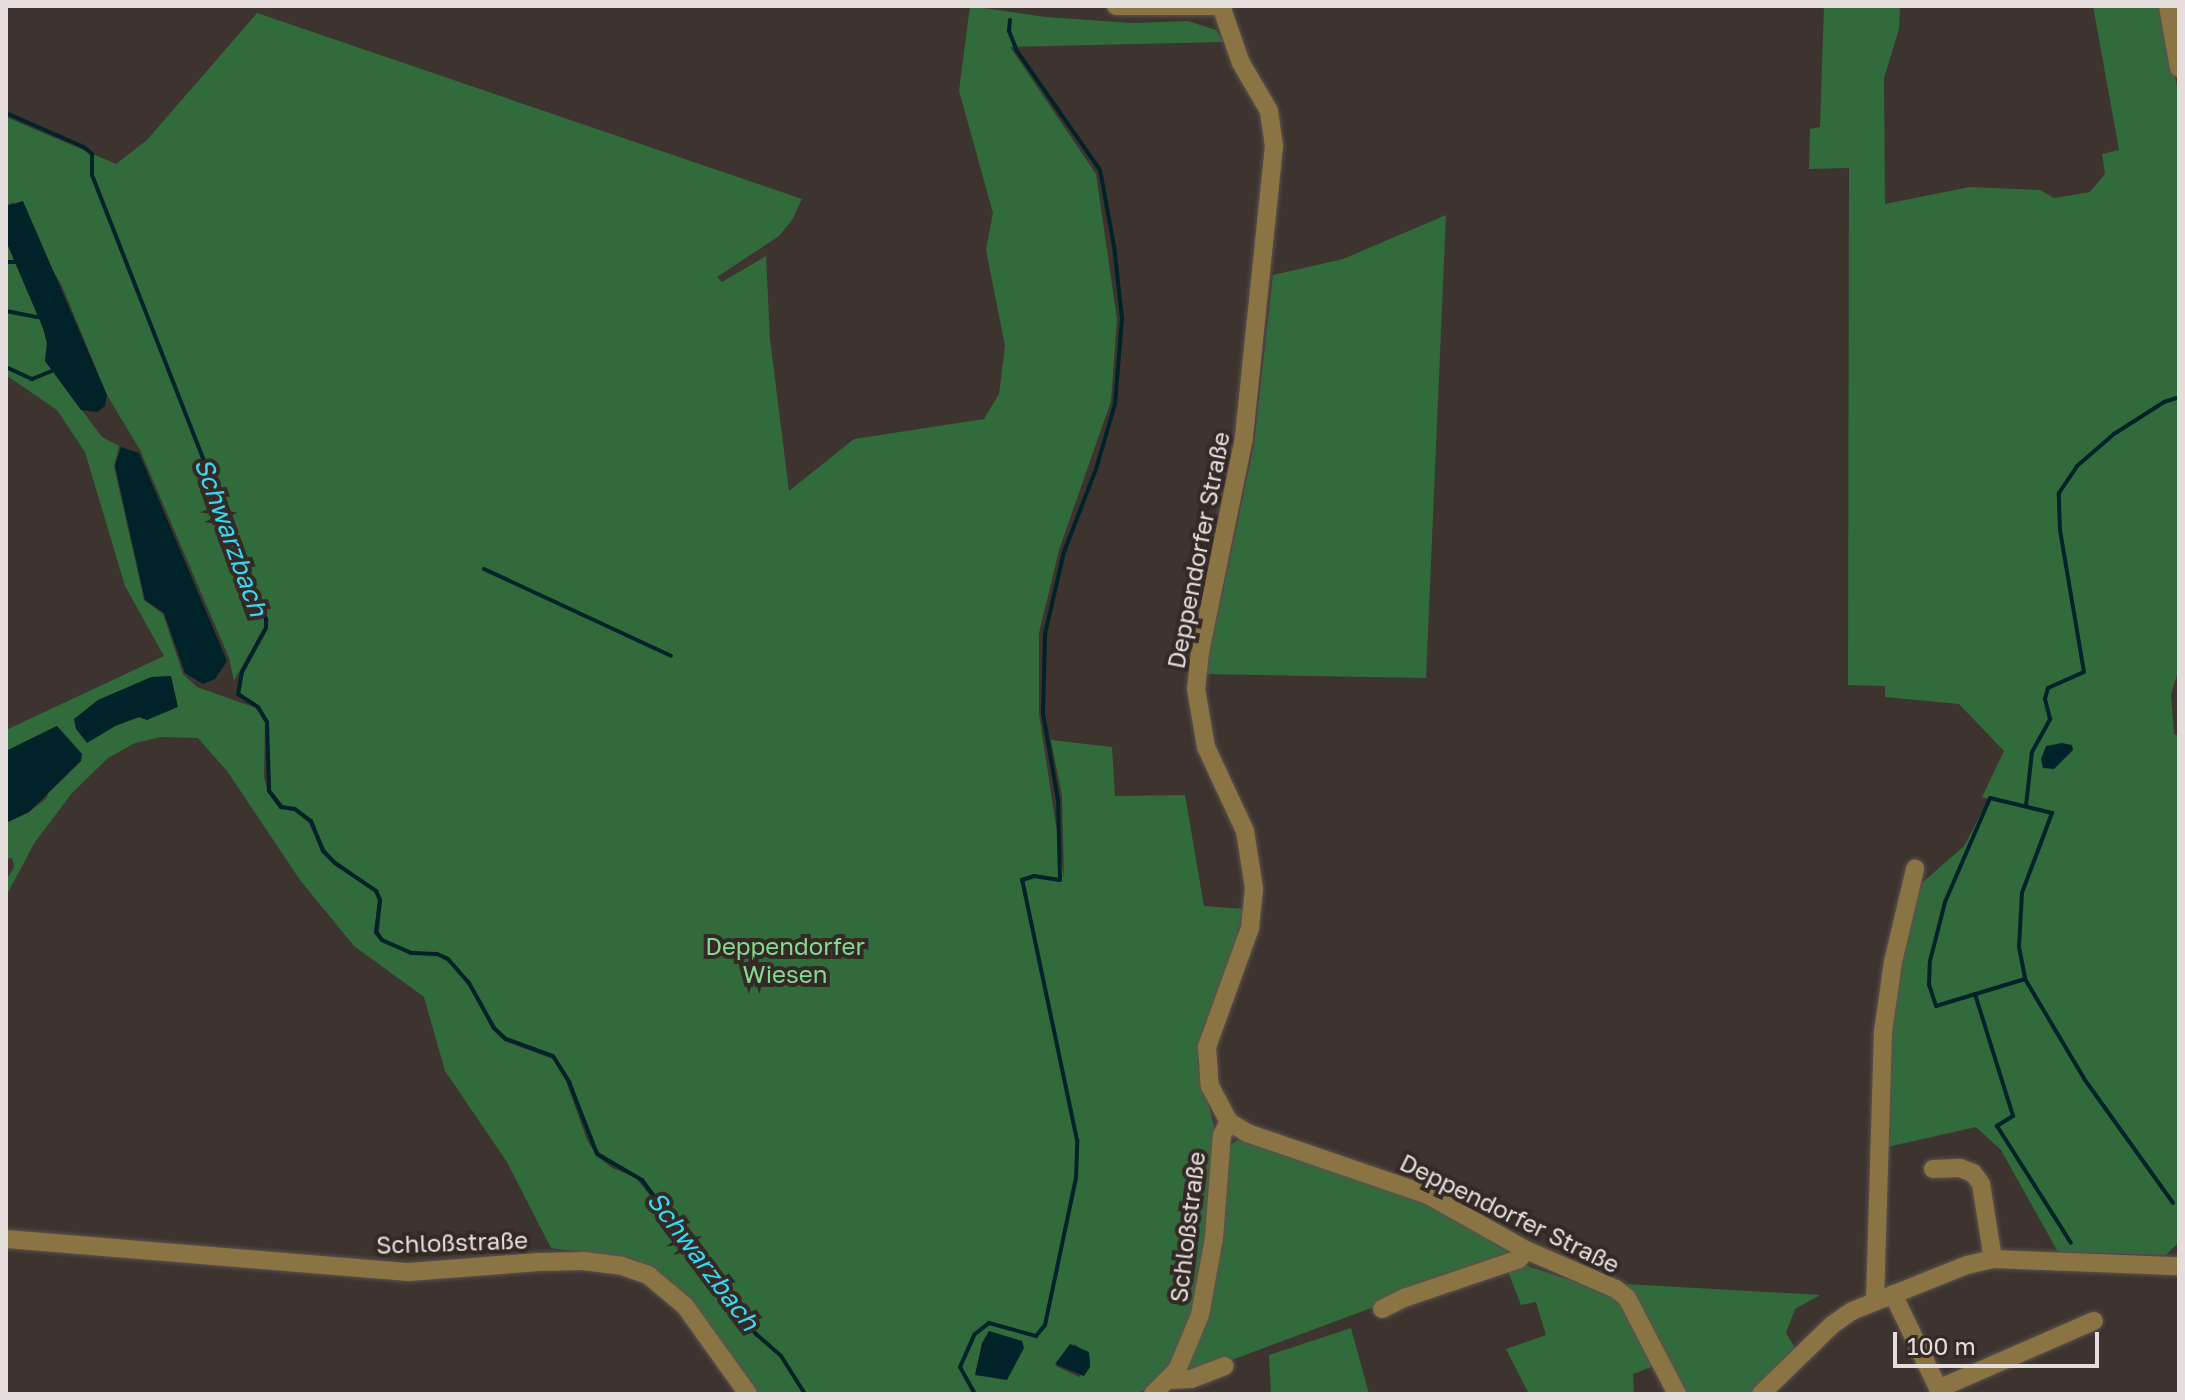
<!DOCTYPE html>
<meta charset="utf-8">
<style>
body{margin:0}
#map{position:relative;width:2185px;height:1400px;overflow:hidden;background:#3d332f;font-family:"Golos Text",sans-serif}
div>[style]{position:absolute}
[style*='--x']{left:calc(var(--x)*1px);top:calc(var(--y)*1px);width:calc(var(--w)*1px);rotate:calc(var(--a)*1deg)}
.green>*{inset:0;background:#316b3c}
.water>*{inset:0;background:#002329}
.stream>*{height:4px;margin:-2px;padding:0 2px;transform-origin:2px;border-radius:2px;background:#002329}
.roads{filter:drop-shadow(0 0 2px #5b524e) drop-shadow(0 0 2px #5b524e)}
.minor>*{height:18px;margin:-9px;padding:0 9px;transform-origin:9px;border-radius:9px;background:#8a7443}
span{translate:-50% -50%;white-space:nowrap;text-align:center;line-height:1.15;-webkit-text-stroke:8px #332925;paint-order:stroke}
.street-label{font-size:24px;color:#e5dedc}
.park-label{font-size:24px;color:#85da92}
.water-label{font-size:26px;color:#37d8f3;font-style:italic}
.frame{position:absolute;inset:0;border:8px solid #e5dedc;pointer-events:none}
.scale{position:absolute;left:1893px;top:1332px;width:206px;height:36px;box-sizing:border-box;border:4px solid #e5dedc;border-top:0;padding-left:10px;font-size:24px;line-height:28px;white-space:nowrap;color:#e5dedc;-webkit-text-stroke:6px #332925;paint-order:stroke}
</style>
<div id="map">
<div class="green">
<i style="clip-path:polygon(evenodd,970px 6px,1046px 17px,1133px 23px,1188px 21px,1216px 30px,1224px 42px,1010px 47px,1096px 174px,1117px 319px,1111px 401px,1059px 550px,1039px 633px,1039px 714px,1064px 878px,1062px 796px,1051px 740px,1112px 747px,1115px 796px,1185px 795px,1204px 906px,1244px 909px,1230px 962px,1203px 1028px,1198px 1064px,1215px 1130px,1208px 1237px,1199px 1292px,1176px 1360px,1147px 1389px,1134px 1394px,756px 1394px,679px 1291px,656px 1270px,629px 1258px,551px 1248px,507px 1162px,445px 1071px,424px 997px,354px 946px,300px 880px,227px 771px,198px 738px,161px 737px,135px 743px,108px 758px,72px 793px,35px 842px,6px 896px,6px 880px,14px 867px,12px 858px,6px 859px,6px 823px,29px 812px,47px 798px,57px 726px,6px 751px,6px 730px,164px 656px,125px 586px,85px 452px,57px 410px,6px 375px,6px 241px,43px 328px,47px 343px,45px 361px,102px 437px,119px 446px,114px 466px,144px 600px,163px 614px,183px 674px,197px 687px,256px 708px,265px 723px,264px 777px,268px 792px,280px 809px,294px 811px,309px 823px,322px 852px,334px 864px,375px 892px,378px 900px,374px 933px,381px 942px,411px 954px,436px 955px,447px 961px,468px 984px,492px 1029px,504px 1041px,553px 1059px,566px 1081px,587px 1140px,597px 1156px,612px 1168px,635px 1177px,696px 1252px,699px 1251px,643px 1180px,600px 1153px,590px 1138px,571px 1081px,555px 1056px,506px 1038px,495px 1027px,470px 981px,444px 955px,412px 951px,384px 940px,379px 932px,382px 900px,378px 890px,336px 862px,325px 849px,312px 820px,295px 808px,283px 805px,271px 790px,268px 722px,259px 706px,239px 693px,239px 681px,265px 625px,234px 681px,229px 658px,140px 450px,107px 395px,62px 286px,13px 202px,6px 206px,6px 117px,116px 164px,147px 140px,257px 13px,802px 199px,792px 220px,779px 236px,717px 277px,722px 282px,766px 256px,770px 339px,789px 491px,854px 439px,984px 419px,999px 394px,1005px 346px,986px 250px,993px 213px,959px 91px,970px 6px,171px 676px,147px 720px,139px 717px,115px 726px,87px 743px,171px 676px,970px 6px,1075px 1344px,1090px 1357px,1090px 1367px,1079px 1377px,1056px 1366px,1075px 1344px)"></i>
<i style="clip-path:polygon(1824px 6px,1900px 6px,1899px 29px,1884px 78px,1885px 204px,1970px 187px,2040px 190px,2054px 198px,2090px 192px,2105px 174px,2102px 154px,2119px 150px,2093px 6px,2162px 6px,2179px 97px,2179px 669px,2171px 694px,2174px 734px,2179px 736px,2179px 1242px,2166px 1255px,2058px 1252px,2001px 1150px,1976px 1127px,1883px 1148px,1892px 1015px,1911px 916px,1922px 883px,1964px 846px,1989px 799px,1982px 797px,2004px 751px,1959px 704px,1885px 697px,1885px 686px,1848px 685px,1849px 168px,1809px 169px,1810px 129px,1820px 127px)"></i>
<i style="clip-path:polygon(1446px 215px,1426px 678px,1205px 674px,1254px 445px,1273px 275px,1343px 259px)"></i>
<i style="clip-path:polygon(1241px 1138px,1418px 1197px,1514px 1250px,1513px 1255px,1194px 1374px,1186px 1374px,1227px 1147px)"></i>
<i style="clip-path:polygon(1524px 1265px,1613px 1294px,1625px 1308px,1654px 1366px,1633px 1374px,1634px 1394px,1529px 1394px,1506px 1349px,1546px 1335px,1536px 1302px,1521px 1305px,1507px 1269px)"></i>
<i style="clip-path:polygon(1626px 1284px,1820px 1295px,1795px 1309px,1786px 1333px,1795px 1348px,1749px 1394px,1686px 1394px)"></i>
<i style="clip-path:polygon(1351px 1328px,1369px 1394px,1271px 1394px,1269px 1355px)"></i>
</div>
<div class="water">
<i style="clip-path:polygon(23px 201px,107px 395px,105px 406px,97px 412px,81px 410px,45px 361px,47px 343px,43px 328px,6px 241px,6px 206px)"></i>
<i style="clip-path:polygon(121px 447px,139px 453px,227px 661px,215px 679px,203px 684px,185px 673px,164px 613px,145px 600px,115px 466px)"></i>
<i style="clip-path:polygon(171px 676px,178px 707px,147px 720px,139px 717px,115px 726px,87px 743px,76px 729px,74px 719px,98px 700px,151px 677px)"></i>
<i style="clip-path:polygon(57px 726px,82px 754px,81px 761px,29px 812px,6px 823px,6px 751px)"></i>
<i style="clip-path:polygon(2062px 743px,2072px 745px,2073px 750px,2054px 769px,2043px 768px,2041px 759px,2046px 746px)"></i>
<i style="clip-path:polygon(989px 1331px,1022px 1341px,1024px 1348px,1007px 1380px,975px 1375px,982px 1343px)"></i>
<i style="clip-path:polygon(1070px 1344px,1089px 1352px,1090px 1367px,1084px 1376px,1055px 1364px)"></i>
</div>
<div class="stream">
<i style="--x:6;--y:113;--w:85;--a:23.6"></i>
<i style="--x:84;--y:147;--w:11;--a:41"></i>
<i style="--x:92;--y:154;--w:21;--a:90"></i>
<i style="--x:92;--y:175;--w:478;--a:68.6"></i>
<i style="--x:266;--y:620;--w:8;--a:90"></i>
<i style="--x:266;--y:628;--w:50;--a:118.6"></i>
<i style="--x:242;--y:672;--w:22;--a:100"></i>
<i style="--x:238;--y:694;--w:24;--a:33"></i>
<i style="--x:258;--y:707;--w:17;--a:59"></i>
<i style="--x:267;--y:722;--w:69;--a:88.3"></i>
<i style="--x:269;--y:791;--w:20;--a:53"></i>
<i style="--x:281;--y:807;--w:14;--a:8"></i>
<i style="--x:295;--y:809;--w:20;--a:37"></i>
<i style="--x:311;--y:821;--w:32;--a:68"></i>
<i style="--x:323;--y:851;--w:17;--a:45"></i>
<i style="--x:335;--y:863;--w:50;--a:34.3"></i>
<i style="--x:376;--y:891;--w:10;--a:66"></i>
<i style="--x:380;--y:900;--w:32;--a:97"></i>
<i style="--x:376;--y:932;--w:10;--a:53"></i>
<i style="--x:382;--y:940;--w:32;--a:24"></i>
<i style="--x:411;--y:953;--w:26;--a:2"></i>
<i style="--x:437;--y:954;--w:12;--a:24"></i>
<i style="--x:448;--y:959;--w:32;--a:49"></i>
<i style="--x:469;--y:983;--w:51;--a:60.9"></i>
<i style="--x:494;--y:1028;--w:16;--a:43"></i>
<i style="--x:506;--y:1039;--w:50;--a:19.9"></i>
<i style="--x:553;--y:1056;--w:31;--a:58"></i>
<i style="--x:569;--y:1082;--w:77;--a:68.7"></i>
<i style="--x:597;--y:1154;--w:52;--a:30"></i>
<i style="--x:642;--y:1180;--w:192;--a:53.5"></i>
<i style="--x:756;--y:1334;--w:33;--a:41"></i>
<i style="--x:781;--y:1356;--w:45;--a:57.7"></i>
<i style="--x:6;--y:262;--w:9;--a:0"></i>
<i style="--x:6;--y:311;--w:32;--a:11"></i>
<i style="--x:6;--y:367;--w:29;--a:25"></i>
<i style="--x:32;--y:379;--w:22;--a:-22"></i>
<i style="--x:484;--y:569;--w:206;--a:24.9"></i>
<i style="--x:2026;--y:806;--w:54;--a:-83.7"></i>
<i style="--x:2032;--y:752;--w:38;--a:-61"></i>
<i style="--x:2050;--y:719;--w:21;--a:-104"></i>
<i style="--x:2045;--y:699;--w:11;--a:-75"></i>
<i style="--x:2048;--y:688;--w:39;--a:-24"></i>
<i style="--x:2084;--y:672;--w:144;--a:-99.6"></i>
<i style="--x:2060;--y:530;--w:37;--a:-92"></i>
<i style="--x:2059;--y:493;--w:32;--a:-56"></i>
<i style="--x:2077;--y:466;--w:49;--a:-40.9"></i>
<i style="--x:2114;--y:434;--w:59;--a:-32.6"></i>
<i style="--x:2164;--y:402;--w:16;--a:-18"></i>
<i style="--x:2025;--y:979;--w:93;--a:163.1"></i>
<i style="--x:1936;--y:1006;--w:22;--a:-108"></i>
<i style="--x:1929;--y:985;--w:24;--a:-88"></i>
<i style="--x:1930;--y:961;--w:61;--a:-75.7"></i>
<i style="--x:1945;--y:902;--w:113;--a:-66.6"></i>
<i style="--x:1990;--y:798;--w:64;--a:13.6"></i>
<i style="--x:2052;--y:813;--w:85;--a:110.6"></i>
<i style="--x:2022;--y:893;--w:54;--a:93.2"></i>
<i style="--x:2019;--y:947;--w:33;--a:79"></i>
<i style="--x:2025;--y:979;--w:117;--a:59.3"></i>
<i style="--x:2085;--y:1080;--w:151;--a:54.4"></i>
<i style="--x:1975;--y:994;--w:128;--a:72.7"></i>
<i style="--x:2013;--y:1116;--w:19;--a:148"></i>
<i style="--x:1997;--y:1126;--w:138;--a:57.7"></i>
<i style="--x:939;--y:1394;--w:1;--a:0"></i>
<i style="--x:975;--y:1394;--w:31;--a:-119"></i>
<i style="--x:960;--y:1367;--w:36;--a:-66"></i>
<i style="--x:975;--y:1334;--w:18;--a:-38"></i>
<i style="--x:989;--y:1323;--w:49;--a:15.5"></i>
<i style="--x:1036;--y:1336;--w:14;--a:-51"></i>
<i style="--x:1045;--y:1325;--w:150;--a:-78.1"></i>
<i style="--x:1076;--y:1178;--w:38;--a:-88"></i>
<i style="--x:1077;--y:1140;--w:266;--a:-101.9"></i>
<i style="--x:1022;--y:880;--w:13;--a:-18"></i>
<i style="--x:1034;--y:876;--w:26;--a:9"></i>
<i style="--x:1060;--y:880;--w:80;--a:-91.4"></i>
<i style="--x:1058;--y:800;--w:88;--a:-99.8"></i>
<i style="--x:1043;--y:713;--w:79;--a:-88.5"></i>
<i style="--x:1045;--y:634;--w:84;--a:-77"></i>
<i style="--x:1064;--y:552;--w:89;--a:-68.9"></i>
<i style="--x:1096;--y:469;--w:68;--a:-73.7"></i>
<i style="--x:1115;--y:404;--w:86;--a:-85.3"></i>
<i style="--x:1122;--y:318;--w:72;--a:-96.3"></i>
<i style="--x:1114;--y:246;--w:77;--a:-100.4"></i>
<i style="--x:1100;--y:170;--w:145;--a:-124.9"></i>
<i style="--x:1017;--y:51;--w:22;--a:-112"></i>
<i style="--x:1009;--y:31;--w:11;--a:-85"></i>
</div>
<div class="roads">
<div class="minor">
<i style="--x:1116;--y:6;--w:107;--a:0"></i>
<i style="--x:1221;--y:6;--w:60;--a:70.7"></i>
<i style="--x:1241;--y:63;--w:56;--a:59.7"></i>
<i style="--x:1269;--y:111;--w:35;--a:82"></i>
<i style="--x:1274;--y:146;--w:294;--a:95.9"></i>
<i style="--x:1244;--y:438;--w:218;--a:101.6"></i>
<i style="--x:1200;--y:652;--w:37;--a:96"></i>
<i style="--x:1196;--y:689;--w:59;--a:80.2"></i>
<i style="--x:1206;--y:747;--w:93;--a:65.1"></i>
<i style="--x:1245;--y:831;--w:58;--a:81"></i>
<i style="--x:1254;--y:888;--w:40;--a:95.7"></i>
<i style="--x:1250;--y:928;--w:127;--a:109.9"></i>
<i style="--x:1207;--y:1047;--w:39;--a:86"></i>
<i style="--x:1210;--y:1086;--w:41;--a:62.2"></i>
<i style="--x:1229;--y:1122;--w:21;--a:31"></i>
<i style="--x:1247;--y:1133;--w:191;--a:18.9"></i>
<i style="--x:1428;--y:1195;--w:112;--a:29.3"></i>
<i style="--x:1526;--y:1250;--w:98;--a:23.4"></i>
<i style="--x:1616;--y:1289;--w:14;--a:39"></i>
<i style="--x:1627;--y:1298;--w:108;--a:62.5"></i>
<i style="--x:2168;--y:6;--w:63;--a:79.9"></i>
<i style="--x:1933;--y:1169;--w:27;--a:-2"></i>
<i style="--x:1960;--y:1168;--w:14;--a:21"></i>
<i style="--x:1973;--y:1173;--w:14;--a:54"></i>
<i style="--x:1981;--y:1184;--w:76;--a:80.9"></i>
<i style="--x:6;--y:1239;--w:404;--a:4.7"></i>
<i style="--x:409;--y:1272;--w:130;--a:-4.4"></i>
<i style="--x:539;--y:1262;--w:44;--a:-1.3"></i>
<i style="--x:583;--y:1261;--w:39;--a:7"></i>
<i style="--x:622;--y:1266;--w:28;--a:19"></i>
<i style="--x:648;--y:1275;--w:48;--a:40"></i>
<i style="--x:685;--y:1306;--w:108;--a:54.4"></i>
<i style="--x:1893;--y:1294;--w:111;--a:64.4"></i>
<i style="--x:1875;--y:1301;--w:269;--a:-88.3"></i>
<i style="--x:1883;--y:1032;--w:71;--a:-81.9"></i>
<i style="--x:1893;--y:962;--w:96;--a:-76.7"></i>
<i style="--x:1382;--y:1309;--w:25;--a:-27"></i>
<i style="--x:1404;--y:1298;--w:121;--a:-18.7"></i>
<i style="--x:1519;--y:1259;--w:11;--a:-52"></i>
<i style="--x:1170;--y:1380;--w:21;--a:-3"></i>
<i style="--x:1191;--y:1379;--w:36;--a:-21"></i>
<i style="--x:1938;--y:1389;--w:170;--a:-23.6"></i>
<i style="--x:1153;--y:1394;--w:34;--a:-45"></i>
<i style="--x:1177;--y:1370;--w:60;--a:-67.3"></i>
<i style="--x:1200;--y:1315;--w:78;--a:-79.7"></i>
<i style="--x:1214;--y:1238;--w:103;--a:-85.6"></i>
<i style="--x:1222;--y:1135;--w:15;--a:-62"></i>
<i style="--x:1761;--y:1394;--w:99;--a:-44.2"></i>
<i style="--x:1832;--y:1325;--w:24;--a:-35"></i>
<i style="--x:1852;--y:1311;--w:124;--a:-21.8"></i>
<i style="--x:1967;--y:1265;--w:27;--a:-13"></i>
<i style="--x:1993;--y:1259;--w:186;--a:2.2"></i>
</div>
</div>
<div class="street-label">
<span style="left:1198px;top:550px;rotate:-79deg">Deppendorfer Straße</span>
<span style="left:1510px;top:1213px;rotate:26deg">Deppendorfer Straße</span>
<span style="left:1187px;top:1227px;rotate:-83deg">Schloßstraße</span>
<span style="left:452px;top:1242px;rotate:-2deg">Schloßstraße</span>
</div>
<div class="park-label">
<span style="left:785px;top:960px">Deppendorfer<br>Wiesen</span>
</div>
<div class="water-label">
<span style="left:231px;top:537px;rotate:70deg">Schwarzbach</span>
<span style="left:703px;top:1261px;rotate:53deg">Schwarzbach</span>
</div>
<div class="frame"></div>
<div class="scale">100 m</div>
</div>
